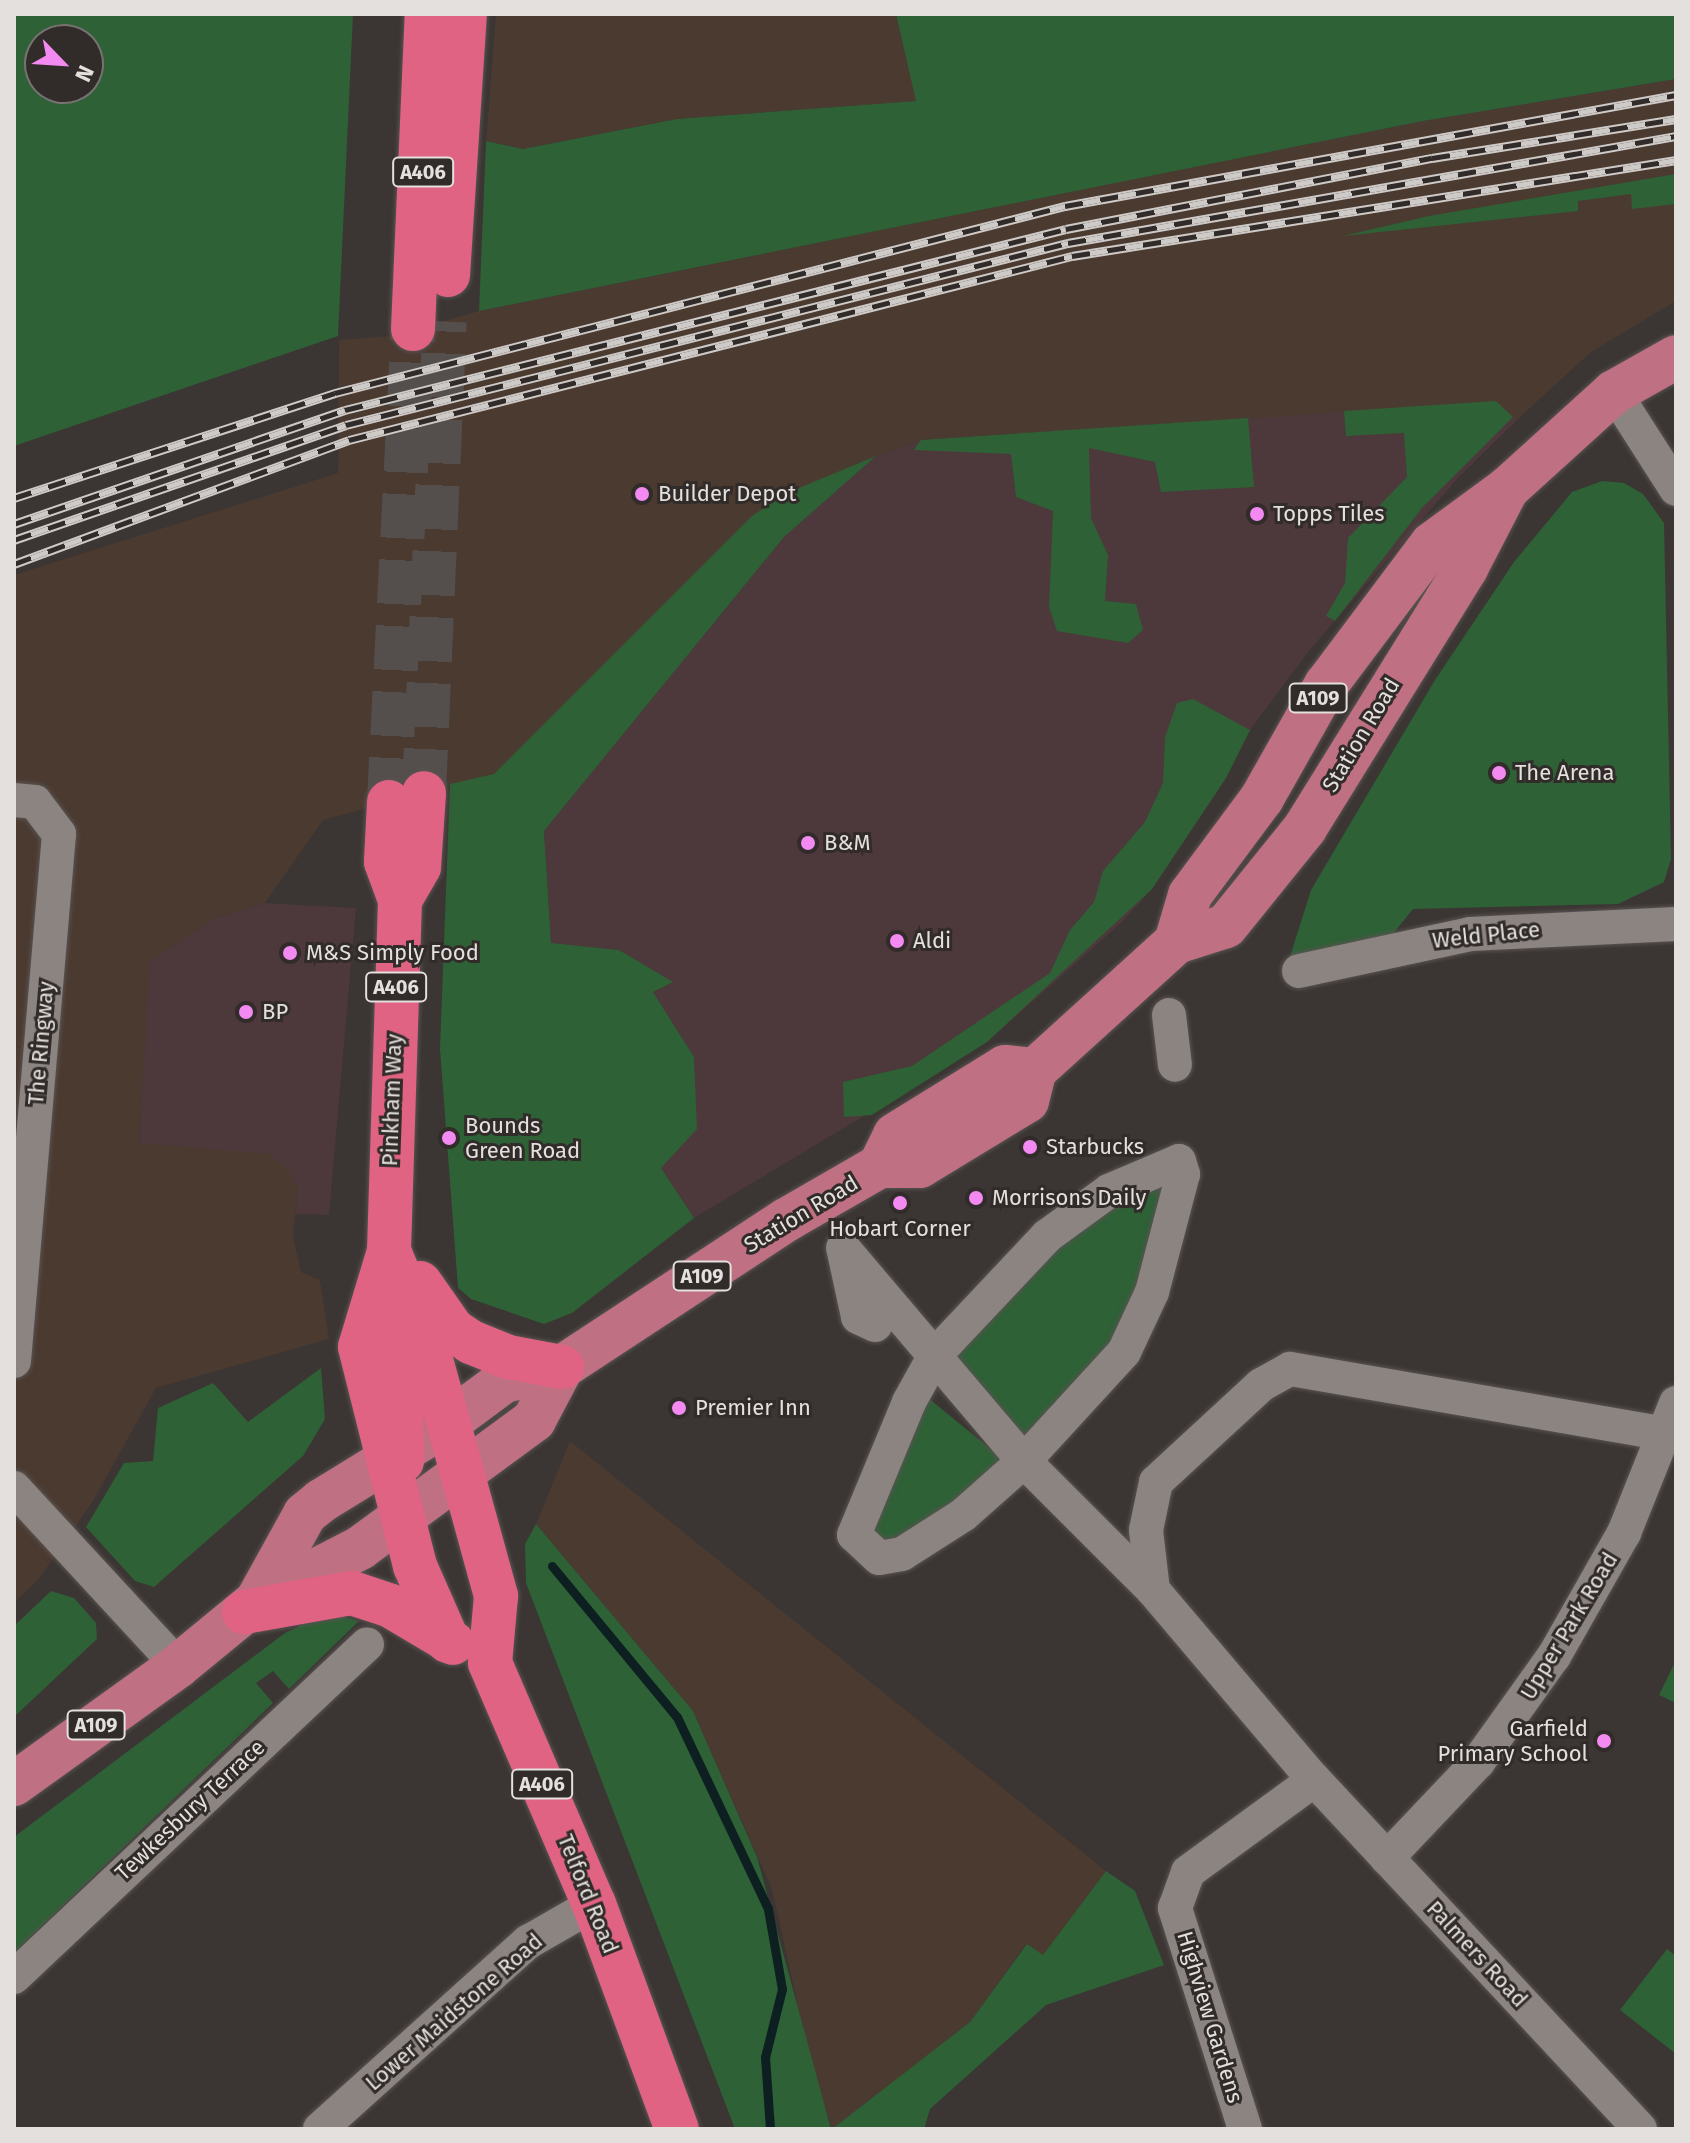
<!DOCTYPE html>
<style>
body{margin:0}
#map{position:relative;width:1690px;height:2143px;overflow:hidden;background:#3b3533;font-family:"Fira Sans",sans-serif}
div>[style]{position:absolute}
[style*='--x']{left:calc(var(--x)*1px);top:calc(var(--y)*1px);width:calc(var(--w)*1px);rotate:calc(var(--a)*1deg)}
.commercial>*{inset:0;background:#4d383b}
.industrial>*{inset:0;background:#4b3a30}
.green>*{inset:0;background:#2e6136}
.stream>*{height:9px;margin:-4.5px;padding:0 4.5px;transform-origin:4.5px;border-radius:4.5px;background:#0d1f20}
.highway-tunnel>*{height:44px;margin-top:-22px;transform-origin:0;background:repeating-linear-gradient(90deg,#544f4d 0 44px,transparent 0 66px)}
.roads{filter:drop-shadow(0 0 2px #585351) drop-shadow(0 0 2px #585351)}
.street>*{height:34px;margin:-17px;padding:0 17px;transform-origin:17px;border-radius:17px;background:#8b8481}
.primary>*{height:44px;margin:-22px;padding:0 22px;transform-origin:22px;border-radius:22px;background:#bf7082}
.highway>*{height:44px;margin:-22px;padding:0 22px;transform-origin:22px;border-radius:22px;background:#e16383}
.rail>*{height:9px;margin-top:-4.5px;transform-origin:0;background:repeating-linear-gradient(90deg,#312b29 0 18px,#cecac8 0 36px);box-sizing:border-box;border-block:2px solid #cecac8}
.dots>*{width:22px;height:22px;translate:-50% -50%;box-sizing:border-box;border:4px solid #312b29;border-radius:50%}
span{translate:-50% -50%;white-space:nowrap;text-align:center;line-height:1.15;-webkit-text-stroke:6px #312b29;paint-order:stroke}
.shield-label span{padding:2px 6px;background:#312b29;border:2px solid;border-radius:6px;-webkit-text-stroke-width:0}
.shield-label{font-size:20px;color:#e3e0de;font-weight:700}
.poi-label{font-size:22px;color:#e3e0de}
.left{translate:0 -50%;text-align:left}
.right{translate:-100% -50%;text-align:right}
.street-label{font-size:22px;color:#e3e0de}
.frame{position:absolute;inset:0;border:16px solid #e3e0de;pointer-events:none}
.north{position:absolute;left:24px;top:24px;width:80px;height:80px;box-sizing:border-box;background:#312b29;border:2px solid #787371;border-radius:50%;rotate:115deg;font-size:22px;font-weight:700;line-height:32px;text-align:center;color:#e3e0de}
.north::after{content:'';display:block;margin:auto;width:28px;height:36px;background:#f38af1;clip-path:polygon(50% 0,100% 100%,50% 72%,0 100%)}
</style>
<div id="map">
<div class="commercial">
<i style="clip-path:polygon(1496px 401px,1517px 420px,1457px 479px,1308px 652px,1250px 730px,1226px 778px,1152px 889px,1122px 922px,987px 1042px,694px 1218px,661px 1168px,694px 1057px,653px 992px,672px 982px,619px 950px,551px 944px,544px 831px,784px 537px,876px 456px,921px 440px)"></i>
<i style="clip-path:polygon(265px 903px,356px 908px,329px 1215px,295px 1214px,298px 1187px,139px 1144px,149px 961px,217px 917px)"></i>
</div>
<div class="industrial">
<i style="clip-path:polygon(496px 14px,896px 14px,917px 101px,677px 119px,523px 149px,486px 141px)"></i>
<i style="clip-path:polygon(1676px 79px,1676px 301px,1591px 352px,1517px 420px,1496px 402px,921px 440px,876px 456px,752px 516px,494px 774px,323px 820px,265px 903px,217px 917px,150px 961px,139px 1143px,269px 1154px,287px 1168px,298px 1187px,293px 1236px,301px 1272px,320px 1280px,329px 1339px,156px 1388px,93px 1501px,39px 1579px,14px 1603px,14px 575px,338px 473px,339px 340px,390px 336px,479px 311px,1423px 121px)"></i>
<i style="clip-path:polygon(570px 1441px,1106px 1871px,1043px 1955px,1026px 1944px,970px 2022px,832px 2129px,810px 2060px,772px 1889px,693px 1711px,536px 1524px)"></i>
</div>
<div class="green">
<i style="clip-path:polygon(evenodd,14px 14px,353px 14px,338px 336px,14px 446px,14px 14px,40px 40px,88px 40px,88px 88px,40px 88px,40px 40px)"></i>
<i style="clip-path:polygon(896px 14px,1676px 14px,1676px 79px,1423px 121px,479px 311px,486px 141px,523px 149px,677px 119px,916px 101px)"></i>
<i style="clip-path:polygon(1676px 174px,1676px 204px,1632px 209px,1631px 194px,1578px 201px,1578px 211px,1343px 236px,1429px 216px)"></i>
<i style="clip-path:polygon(1496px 401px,1513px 417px,1422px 508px,1335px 621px,1326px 616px,1345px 583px,1348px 538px,1407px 477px,1404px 433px,1346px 436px,1344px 411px)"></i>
<i style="clip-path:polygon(1248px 418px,1254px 487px,1161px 492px,1155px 462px,1089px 448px,1091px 518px,1108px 555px,1105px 601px,1136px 604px,1143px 630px,1128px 643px,1057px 631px,1049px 607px,1053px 511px,1016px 497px,1011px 454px,914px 450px,921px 440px)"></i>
<i style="clip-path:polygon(876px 456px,784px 537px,544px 831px,551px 943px,619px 950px,673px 982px,653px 992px,694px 1057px,697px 1129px,661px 1168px,694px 1218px,572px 1313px,544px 1324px,471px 1299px,458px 1288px,440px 1049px,450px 784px,494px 774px,752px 516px,787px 493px)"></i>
<i style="clip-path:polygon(1602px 481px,1624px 483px,1643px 494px,1664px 523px,1671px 859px,1664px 882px,1618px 904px,1413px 909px,1388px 940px,1288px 963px,1311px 890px,1435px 680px,1514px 562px,1572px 492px)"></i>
<i style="clip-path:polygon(1193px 699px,1250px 730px,1226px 778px,1152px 889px,987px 1042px,872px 1115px,844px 1117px,843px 1082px,912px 1066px,1050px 973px,1070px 930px,1094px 902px,1103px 871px,1145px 822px,1163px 783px,1165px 737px,1177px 703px)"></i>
<i style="clip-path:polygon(1180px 1169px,1143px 1308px,1039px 1433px,1022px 1437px,944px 1351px,1071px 1218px)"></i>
<i style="clip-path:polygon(321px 1368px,325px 1419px,303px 1456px,154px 1587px,135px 1581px,86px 1527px,124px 1463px,153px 1461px,158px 1408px,213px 1383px,248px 1422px)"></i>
<i style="clip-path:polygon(922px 1393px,1003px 1459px,889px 1556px,872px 1540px,870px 1522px)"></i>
<i style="clip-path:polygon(536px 1524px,693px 1711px,757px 1857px,831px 2129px,735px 2129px,526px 1583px,525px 1544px)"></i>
<i style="clip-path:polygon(51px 1591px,74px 1598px,96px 1623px,97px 1639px,14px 1717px,14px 1626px)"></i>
<i style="clip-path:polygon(326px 1613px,359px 1621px,289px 1689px,273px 1671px,256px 1683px,273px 1703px,14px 1953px,14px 1837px,285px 1633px)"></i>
<i style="clip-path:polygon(1676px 1660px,1676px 1703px,1659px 1695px)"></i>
<i style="clip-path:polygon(1106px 1871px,1135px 1891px,1164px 1965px,1046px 2005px,930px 2109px,924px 2129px,832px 2129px,970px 2022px,1027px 1944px,1043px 1955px)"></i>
<i style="clip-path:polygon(1667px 1949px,1676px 1956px,1676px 2054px,1620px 2010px)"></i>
</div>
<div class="stream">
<i style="--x:552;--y:1566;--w:196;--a:50.4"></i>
<i style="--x:677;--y:1717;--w:212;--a:64.6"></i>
<i style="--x:768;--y:1909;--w:81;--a:80.1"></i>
<i style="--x:782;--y:1989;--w:70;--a:104"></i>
<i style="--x:765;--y:2057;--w:72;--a:86"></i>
</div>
<div class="highway-tunnel">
<i style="--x:424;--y:793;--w:472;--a:-87.5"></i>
<i style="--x:389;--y:802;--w:474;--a:-87.1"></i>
</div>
<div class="roads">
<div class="street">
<i style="--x:1614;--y:392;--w:115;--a:57.4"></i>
<i style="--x:14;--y:800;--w:21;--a:5"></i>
<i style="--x:35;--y:802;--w:40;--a:53"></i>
<i style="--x:59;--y:834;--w:529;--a:94.88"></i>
<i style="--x:1299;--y:971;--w:175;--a:-12.2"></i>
<i style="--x:1470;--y:934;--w:206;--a:-2.8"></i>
<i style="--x:1169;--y:1015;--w:50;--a:83.2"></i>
<i style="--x:1179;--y:1161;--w:14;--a:73"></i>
<i style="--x:1183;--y:1174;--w:122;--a:104.7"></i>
<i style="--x:1152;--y:1292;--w:66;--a:115"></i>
<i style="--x:1124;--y:1352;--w:148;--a:132.5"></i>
<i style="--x:1024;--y:1461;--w:81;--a:138.5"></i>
<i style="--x:963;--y:1515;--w:72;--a:147.4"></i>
<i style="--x:902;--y:1554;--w:23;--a:170"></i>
<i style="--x:879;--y:1558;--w:34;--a:-137"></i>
<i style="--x:854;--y:1535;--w:144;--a:-67.5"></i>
<i style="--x:909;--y:1402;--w:54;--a:-61"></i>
<i style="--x:935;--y:1355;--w:163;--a:-46.7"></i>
<i style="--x:1047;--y:1236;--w:77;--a:-36"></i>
<i style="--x:1109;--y:1191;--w:76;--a:-23.2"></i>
<i style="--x:843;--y:1248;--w:275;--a:49.7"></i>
<i style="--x:1021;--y:1458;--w:187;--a:45"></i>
<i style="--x:844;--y:1252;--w:66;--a:77.8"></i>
<i style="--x:858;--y:1317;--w:19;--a:25"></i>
<i style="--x:14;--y:1488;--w:242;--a:47.3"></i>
<i style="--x:1387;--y:1858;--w:132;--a:-46.5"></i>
<i style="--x:1478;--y:1762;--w:130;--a:-54.4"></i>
<i style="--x:1554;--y:1656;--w:142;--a:-60.4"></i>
<i style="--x:1624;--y:1533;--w:140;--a:-68.2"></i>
<i style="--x:14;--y:1977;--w:485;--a:-43.3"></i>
<i style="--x:320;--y:2129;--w:280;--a:-42"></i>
<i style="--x:528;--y:1942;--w:76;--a:-29.9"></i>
<i style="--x:1245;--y:2129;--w:232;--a:-107.6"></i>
<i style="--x:1175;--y:1908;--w:38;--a:-70"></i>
<i style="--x:1188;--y:1872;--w:156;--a:-36.1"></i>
<i style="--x:1640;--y:2129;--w:478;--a:-133"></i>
<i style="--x:1314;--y:1780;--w:249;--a:-130.3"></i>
<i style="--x:1153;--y:1590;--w:60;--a:-96.7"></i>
<i style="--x:1146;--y:1530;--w:49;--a:-78.2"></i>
<i style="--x:1156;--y:1482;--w:143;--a:-42.7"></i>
<i style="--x:1261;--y:1385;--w:33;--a:-29"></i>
<i style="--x:1290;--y:1369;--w:384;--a:9.8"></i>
</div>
<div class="primary">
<i style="--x:1176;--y:942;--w:49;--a:-73.4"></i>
<i style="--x:1190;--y:895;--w:121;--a:-53.4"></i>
<i style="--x:1262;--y:798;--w:130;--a:-60.5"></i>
<i style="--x:1326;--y:685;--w:176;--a:-53.1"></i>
<i style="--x:1432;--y:544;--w:93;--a:-36.3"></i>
<i style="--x:1507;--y:489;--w:144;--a:-42.2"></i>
<i style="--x:1614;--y:392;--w:71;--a:-29.4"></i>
<i style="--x:880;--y:1166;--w:34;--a:-64"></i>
<i style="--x:895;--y:1135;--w:129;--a:-31.7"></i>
<i style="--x:1005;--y:1067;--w:30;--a:6"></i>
<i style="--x:257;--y:1601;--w:99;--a:-61.1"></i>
<i style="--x:305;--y:1514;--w:21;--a:-39"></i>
<i style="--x:321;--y:1501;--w:147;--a:-31.6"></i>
<i style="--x:446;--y:1424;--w:72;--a:-36.6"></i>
<i style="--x:504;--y:1381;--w:60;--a:-13.6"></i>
<i style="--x:562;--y:1367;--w:268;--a:-33.3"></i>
<i style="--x:786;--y:1220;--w:108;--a:-29.9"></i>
<i style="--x:880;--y:1166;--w:40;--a:0"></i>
<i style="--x:920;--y:1166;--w:125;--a:-31.3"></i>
<i style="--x:1027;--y:1101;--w:32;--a:-76"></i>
<i style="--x:1035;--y:1070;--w:190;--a:-42.2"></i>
<i style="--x:1176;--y:942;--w:52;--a:-17.7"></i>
<i style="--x:1226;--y:926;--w:126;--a:-51.1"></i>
<i style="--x:1305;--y:828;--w:306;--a:-58.2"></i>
<i style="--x:1466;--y:568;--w:89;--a:-62.6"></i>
<i style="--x:14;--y:1784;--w:202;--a:-35.7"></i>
<i style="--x:178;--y:1666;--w:102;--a:-39.4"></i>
<i style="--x:257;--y:1601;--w:116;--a:-27.2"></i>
<i style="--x:360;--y:1548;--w:216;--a:-36.3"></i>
<i style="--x:534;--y:1420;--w:60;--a:-62.2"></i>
</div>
<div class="highway">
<i style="--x:448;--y:275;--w:262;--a:-86.3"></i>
<i style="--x:413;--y:329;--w:315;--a:-87.5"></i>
<i style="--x:389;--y:802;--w:60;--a:92.9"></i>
<i style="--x:386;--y:862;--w:40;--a:69.8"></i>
<i style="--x:400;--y:900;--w:351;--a:91.8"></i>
<i style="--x:389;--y:1251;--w:100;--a:106.8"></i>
<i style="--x:360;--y:1347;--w:226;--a:75.9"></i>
<i style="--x:415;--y:1566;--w:82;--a:66.3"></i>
<i style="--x:400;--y:900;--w:38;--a:-60"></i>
<i style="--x:419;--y:867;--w:74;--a:-86.1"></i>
<i style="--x:389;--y:1251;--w:94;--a:67.5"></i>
<i style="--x:425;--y:1338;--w:268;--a:74.6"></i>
<i style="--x:496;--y:1596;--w:67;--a:95.1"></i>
<i style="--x:490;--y:1663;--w:262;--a:66.7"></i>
<i style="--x:594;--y:1904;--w:240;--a:69.8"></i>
<i style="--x:420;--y:1283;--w:57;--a:54.9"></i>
<i style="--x:453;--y:1330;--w:22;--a:34"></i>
<i style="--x:471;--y:1342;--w:40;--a:22"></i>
<i style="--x:508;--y:1357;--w:55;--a:10.5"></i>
<i style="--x:399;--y:1326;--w:135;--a:88.7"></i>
<i style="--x:244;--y:1612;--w:110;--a:-10"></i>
<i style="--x:352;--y:1593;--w:41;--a:18.4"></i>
<i style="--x:391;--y:1606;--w:72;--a:30.8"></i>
</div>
</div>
<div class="rail">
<i style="--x:14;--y:498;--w:338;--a:-18.1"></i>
<i style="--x:335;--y:393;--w:754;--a:-14.37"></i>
<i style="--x:1065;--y:206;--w:621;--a:-10.3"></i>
<i style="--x:14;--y:524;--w:350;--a:-19"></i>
<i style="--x:345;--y:410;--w:743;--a:-14.09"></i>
<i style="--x:1066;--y:229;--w:373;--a:-11"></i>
<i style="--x:1432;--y:158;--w:247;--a:-9.1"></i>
<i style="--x:14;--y:540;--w:351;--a:-19.1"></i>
<i style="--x:346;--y:425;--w:745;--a:-14.15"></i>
<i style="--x:1068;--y:243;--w:617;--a:-9.98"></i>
<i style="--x:14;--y:564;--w:357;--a:-20.3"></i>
<i style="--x:349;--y:440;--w:746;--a:-14.28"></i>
<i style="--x:1072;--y:256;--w:612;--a:-9.03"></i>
</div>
<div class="dots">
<i style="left:642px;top:494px;background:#f38af1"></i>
<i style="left:1257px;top:514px;background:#f38af1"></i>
<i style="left:1499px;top:773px;background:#f38af1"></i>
<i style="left:808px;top:843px;background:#f38af1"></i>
<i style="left:897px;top:941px;background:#f38af1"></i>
<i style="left:290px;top:953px;background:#f38af1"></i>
<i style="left:246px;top:1012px;background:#f38af1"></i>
<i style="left:449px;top:1138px;background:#f38af1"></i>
<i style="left:1030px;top:1147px;background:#f38af1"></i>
<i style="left:976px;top:1198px;background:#f38af1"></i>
<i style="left:900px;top:1203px;background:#f38af1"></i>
<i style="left:679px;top:1408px;background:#f38af1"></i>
<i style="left:1604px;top:1741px;background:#f38af1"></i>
</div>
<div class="shield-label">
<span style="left:423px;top:172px">A406</span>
<span style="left:1318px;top:698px">A109</span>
<span style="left:396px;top:987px">A406</span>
<span style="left:702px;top:1276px">A109</span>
<span style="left:96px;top:1725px">A109</span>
<span style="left:542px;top:1784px">A406</span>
</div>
<div class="poi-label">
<span class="left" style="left:658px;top:494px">Builder Depot</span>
<span class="left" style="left:1273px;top:514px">Topps Tiles</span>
<span class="left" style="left:1515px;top:773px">The Arena</span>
<span class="left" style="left:824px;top:843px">B&amp;M</span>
<span class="left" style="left:913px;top:941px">Aldi</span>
<span class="left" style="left:306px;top:953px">M&amp;S Simply Food</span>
<span class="left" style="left:262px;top:1012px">BP</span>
<span class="left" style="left:465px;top:1138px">Bounds<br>Green Road</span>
<span class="left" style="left:1046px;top:1147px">Starbucks</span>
<span class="left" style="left:992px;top:1198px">Morrisons Daily</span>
<span style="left:900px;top:1229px">Hobart Corner</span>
<span class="left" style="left:695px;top:1408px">Premier Inn</span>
<span class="right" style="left:1588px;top:1741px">Garfield<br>Primary School</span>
</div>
<div class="street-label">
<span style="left:1361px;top:735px;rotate:-59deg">Station Road</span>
<span style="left:1486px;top:935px;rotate:-6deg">Weld Place</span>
<span style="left:41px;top:1043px;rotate:-85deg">The Ringway</span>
<span style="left:392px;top:1100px;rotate:-88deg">Pinkham Way</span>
<span style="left:801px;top:1214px;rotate:-31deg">Station Road</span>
<span style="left:1569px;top:1626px;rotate:-59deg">Upper Park Road</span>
<span style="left:190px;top:1810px;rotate:-43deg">Tewkesbury Terrace</span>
<span style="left:588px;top:1894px;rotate:68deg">Telford Road</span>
<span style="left:1477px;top:1954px;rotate:47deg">Palmers Road</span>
<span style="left:454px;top:2012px;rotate:-41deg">Lower Maidstone Road</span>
<span style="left:1210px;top:2017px;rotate:73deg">Highview Gardens</span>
</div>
<div class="frame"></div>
<div class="north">N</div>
</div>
